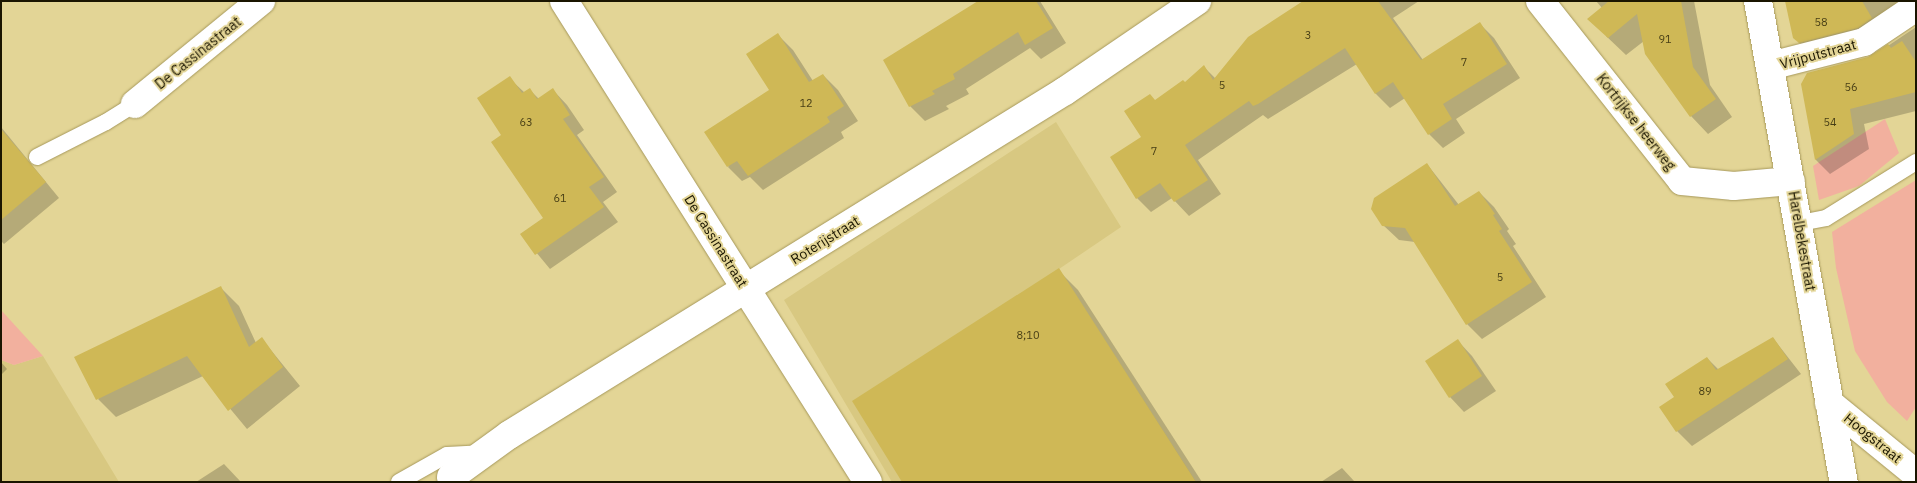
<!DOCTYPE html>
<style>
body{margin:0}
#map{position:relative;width:1917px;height:483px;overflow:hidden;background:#e3d596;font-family:"IBM Plex Sans",sans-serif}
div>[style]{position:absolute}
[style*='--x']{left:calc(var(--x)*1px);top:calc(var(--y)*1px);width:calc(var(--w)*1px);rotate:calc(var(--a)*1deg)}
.built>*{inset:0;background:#d8c881}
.green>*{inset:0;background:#f2b09e}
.shadow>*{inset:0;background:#0003}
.building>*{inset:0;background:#cfb856}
.roads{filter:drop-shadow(0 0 1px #a7995c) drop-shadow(0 0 1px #a7995c)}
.lane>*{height:16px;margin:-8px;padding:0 8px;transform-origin:8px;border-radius:8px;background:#fff}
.street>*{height:28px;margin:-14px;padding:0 14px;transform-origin:14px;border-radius:14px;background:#fff}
.secondary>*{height:28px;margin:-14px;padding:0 14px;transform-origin:14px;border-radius:14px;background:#fff}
span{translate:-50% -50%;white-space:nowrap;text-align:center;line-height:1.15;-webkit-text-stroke:4px #e3d596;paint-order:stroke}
.number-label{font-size:11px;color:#473e16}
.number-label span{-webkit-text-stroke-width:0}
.street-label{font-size:14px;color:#1a1500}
.frame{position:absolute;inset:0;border:2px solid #1a1500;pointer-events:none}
</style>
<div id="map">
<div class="built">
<i style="clip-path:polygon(1056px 122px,1121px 227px,1059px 269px,1196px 482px,892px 482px,784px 300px)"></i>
<i style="clip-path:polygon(43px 356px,119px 482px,1px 482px,1px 360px,14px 365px)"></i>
</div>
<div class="green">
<i style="clip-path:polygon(1885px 119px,1899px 153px,1859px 186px,1819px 200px,1813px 166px)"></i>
<i style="clip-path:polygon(1916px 180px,1916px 407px,1907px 421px,1887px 402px,1855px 351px,1836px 268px,1832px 232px)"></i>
<i style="clip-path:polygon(1px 310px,43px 356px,14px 365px,1px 360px)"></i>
</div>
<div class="shadow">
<i style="clip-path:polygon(1008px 1px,1040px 1px,1066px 43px,1041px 59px,1030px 48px,966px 89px,969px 94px,946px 106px,949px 109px,925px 121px,910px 106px)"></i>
<i style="clip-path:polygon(1308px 1px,1419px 1px,1393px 18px,1423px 60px,1480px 24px,1494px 38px,1520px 78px,1456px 119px,1465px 133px,1443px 148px,1429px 134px,1405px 98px,1390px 108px,1376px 94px,1357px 64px,1268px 119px,1263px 115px,1198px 160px,1221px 194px,1189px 216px,1172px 198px,1151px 212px,1137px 198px,1143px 137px,1156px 101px,1185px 84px,1204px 67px,1216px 79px)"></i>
<i style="clip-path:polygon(1596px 1px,1694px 1px,1710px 85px,1732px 117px,1708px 134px,1691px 116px,1646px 53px,1644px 41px,1626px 55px,1606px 36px,1602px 8px)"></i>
<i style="clip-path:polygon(1787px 1px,1916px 1px,1916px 15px,1809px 53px,1794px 37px)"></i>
<i style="clip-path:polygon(1916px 27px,1916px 111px,1864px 124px,1869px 149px,1830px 174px,1816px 160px,1802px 84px,1873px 56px)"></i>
<i style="clip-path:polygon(778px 35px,793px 50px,813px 81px,823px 75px,838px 90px,858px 121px,841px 132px,844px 138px,763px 190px,750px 177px,742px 181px,728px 167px,770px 90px)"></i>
<i style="clip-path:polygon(509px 78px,525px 93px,530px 90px,539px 99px,553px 90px,567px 105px,584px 130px,577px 135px,617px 192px,603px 202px,618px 222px,550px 269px,521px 234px,544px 218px,503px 135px)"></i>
<i style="clip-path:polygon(1px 127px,59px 198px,4px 244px,1px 241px)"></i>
<i style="clip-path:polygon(1427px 164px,1459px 205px,1479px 192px,1494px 207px,1509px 229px,1507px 231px,1516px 244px,1513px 246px,1546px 297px,1482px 339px,1467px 324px,1415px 242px,1399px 240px,1383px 225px)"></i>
<i style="clip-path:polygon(1058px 270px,1078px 290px,1202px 482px,904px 482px)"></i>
<i style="clip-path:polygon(220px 287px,239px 306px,256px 343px,262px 339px,300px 386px,247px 429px,203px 376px,116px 417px,98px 399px)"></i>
<i style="clip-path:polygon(1773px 338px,1801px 374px,1692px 446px,1677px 431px,1676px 398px,1707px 358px,1719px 370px)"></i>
<i style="clip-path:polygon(1458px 341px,1472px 356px,1496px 391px,1464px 412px,1450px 397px)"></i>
<i style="clip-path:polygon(1px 362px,7px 369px,1px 375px)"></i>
<i style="clip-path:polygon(224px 464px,241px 482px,196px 482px)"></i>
<i style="clip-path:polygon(1342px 468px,1355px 482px,1321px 482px)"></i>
</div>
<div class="building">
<i style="clip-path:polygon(978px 1px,1036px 1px,1053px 28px,1025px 45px,1018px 32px,953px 74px,955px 79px,932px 91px,935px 94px,909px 107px,883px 60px)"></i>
<i style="clip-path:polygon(1303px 1px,1378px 1px,1421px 60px,1480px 22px,1507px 64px,1443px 104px,1452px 119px,1428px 135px,1393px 82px,1375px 94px,1345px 48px,1258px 104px,1253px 106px,1249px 101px,1185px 145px,1208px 180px,1174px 202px,1160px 183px,1136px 199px,1110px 157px,1141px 137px,1124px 111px,1150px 94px,1155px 100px,1183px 80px,1185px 82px,1204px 65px,1213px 80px,1248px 37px)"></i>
<i style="clip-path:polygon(1609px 1px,1681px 1px,1693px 67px,1716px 99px,1690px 117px,1645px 54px,1637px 14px,1608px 38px,1587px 19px)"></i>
<i style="clip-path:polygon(1785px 1px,1862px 1px,1872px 18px,1858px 28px,1799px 43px,1793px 38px)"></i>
<i style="clip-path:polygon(778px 33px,809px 82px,823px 74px,844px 106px,827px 117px,830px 122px,748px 176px,737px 161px,727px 167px,704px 132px,769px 90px,746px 54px)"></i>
<i style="clip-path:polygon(1902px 41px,1916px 62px,1916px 92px,1850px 109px,1854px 134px,1815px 160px,1801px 84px,1807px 73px,1868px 57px,1888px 44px,1891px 48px)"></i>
<i style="clip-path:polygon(510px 76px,522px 93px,530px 88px,537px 99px,553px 88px,570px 115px,563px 119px,604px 177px,589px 187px,604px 207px,535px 255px,520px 234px,543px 218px,491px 142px,501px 135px,477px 98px)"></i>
<i style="clip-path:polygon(1px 129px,46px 182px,1px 220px)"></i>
<i style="clip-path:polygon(1427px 163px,1455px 206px,1479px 191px,1495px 214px,1493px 215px,1502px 229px,1499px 231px,1532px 282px,1466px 325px,1405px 228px,1382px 226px,1371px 209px,1374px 198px)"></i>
<i style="clip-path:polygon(1059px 268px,1196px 482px,902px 482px,852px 401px)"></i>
<i style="clip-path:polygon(221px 286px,249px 347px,262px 337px,283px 367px,228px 411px,187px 356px,96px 400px,74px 357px)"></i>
<i style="clip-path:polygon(1773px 337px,1788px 359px,1676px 432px,1659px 407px,1674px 397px,1665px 384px,1707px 357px,1716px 370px)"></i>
<i style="clip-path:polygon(1458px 339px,1482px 376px,1449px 398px,1425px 361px)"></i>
</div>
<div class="roads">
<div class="lane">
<i style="--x:37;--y:157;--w:77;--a:-26.9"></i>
<i style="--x:106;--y:122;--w:34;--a:-32"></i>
<i style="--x:1800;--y:223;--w:26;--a:-11"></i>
<i style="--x:1826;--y:218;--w:106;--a:-31.9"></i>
<i style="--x:399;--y:482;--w:55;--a:-29.4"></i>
<i style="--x:447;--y:455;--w:34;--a:-3"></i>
</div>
<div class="street">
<i style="--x:564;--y:1;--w:569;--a:57.71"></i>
<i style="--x:1770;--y:66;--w:97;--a:-14.3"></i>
<i style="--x:1864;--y:42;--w:63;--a:-33.9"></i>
<i style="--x:135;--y:104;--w:163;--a:-39.3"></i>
<i style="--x:451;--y:477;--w:72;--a:-35.9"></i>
<i style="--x:509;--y:435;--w:654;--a:-31.75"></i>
<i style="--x:1065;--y:91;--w:160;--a:-34.3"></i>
</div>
<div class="secondary">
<i style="--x:1540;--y:1;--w:229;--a:51.7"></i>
<i style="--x:1682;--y:181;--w:52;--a:5.5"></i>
<i style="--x:1734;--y:186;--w:57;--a:-5"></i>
<i style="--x:1758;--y:1;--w:489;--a:79.9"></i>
<i style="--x:1829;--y:403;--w:112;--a:39.2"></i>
</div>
</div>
<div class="number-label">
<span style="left:1821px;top:22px">58</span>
<span style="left:1308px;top:35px">3</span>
<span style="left:1665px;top:39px">91</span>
<span style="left:1464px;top:62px">7</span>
<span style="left:1222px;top:85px">5</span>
<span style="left:1851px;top:87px">56</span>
<span style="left:806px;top:103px">12</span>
<span style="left:526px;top:122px">63</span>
<span style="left:1830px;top:122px">54</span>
<span style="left:1154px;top:151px">7</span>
<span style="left:560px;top:198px">61</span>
<span style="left:1500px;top:277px">5</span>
<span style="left:1028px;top:335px">8;10</span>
<span style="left:1705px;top:391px">89</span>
</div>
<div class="street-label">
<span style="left:198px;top:53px;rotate:-39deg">De Cassinastraat</span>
<span style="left:1818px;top:54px;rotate:-15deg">Vrijputstraat</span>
<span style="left:1636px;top:122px;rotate:52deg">Kortrijkse heerweg</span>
<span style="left:825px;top:240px;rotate:-32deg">Roterijstraat</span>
<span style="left:716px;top:241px;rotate:58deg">De Cassinastraat</span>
<span style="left:1802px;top:241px;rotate:80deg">Harelbekestraat</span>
<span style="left:1873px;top:438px;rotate:39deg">Hoogstraat</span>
</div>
<div class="frame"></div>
</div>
